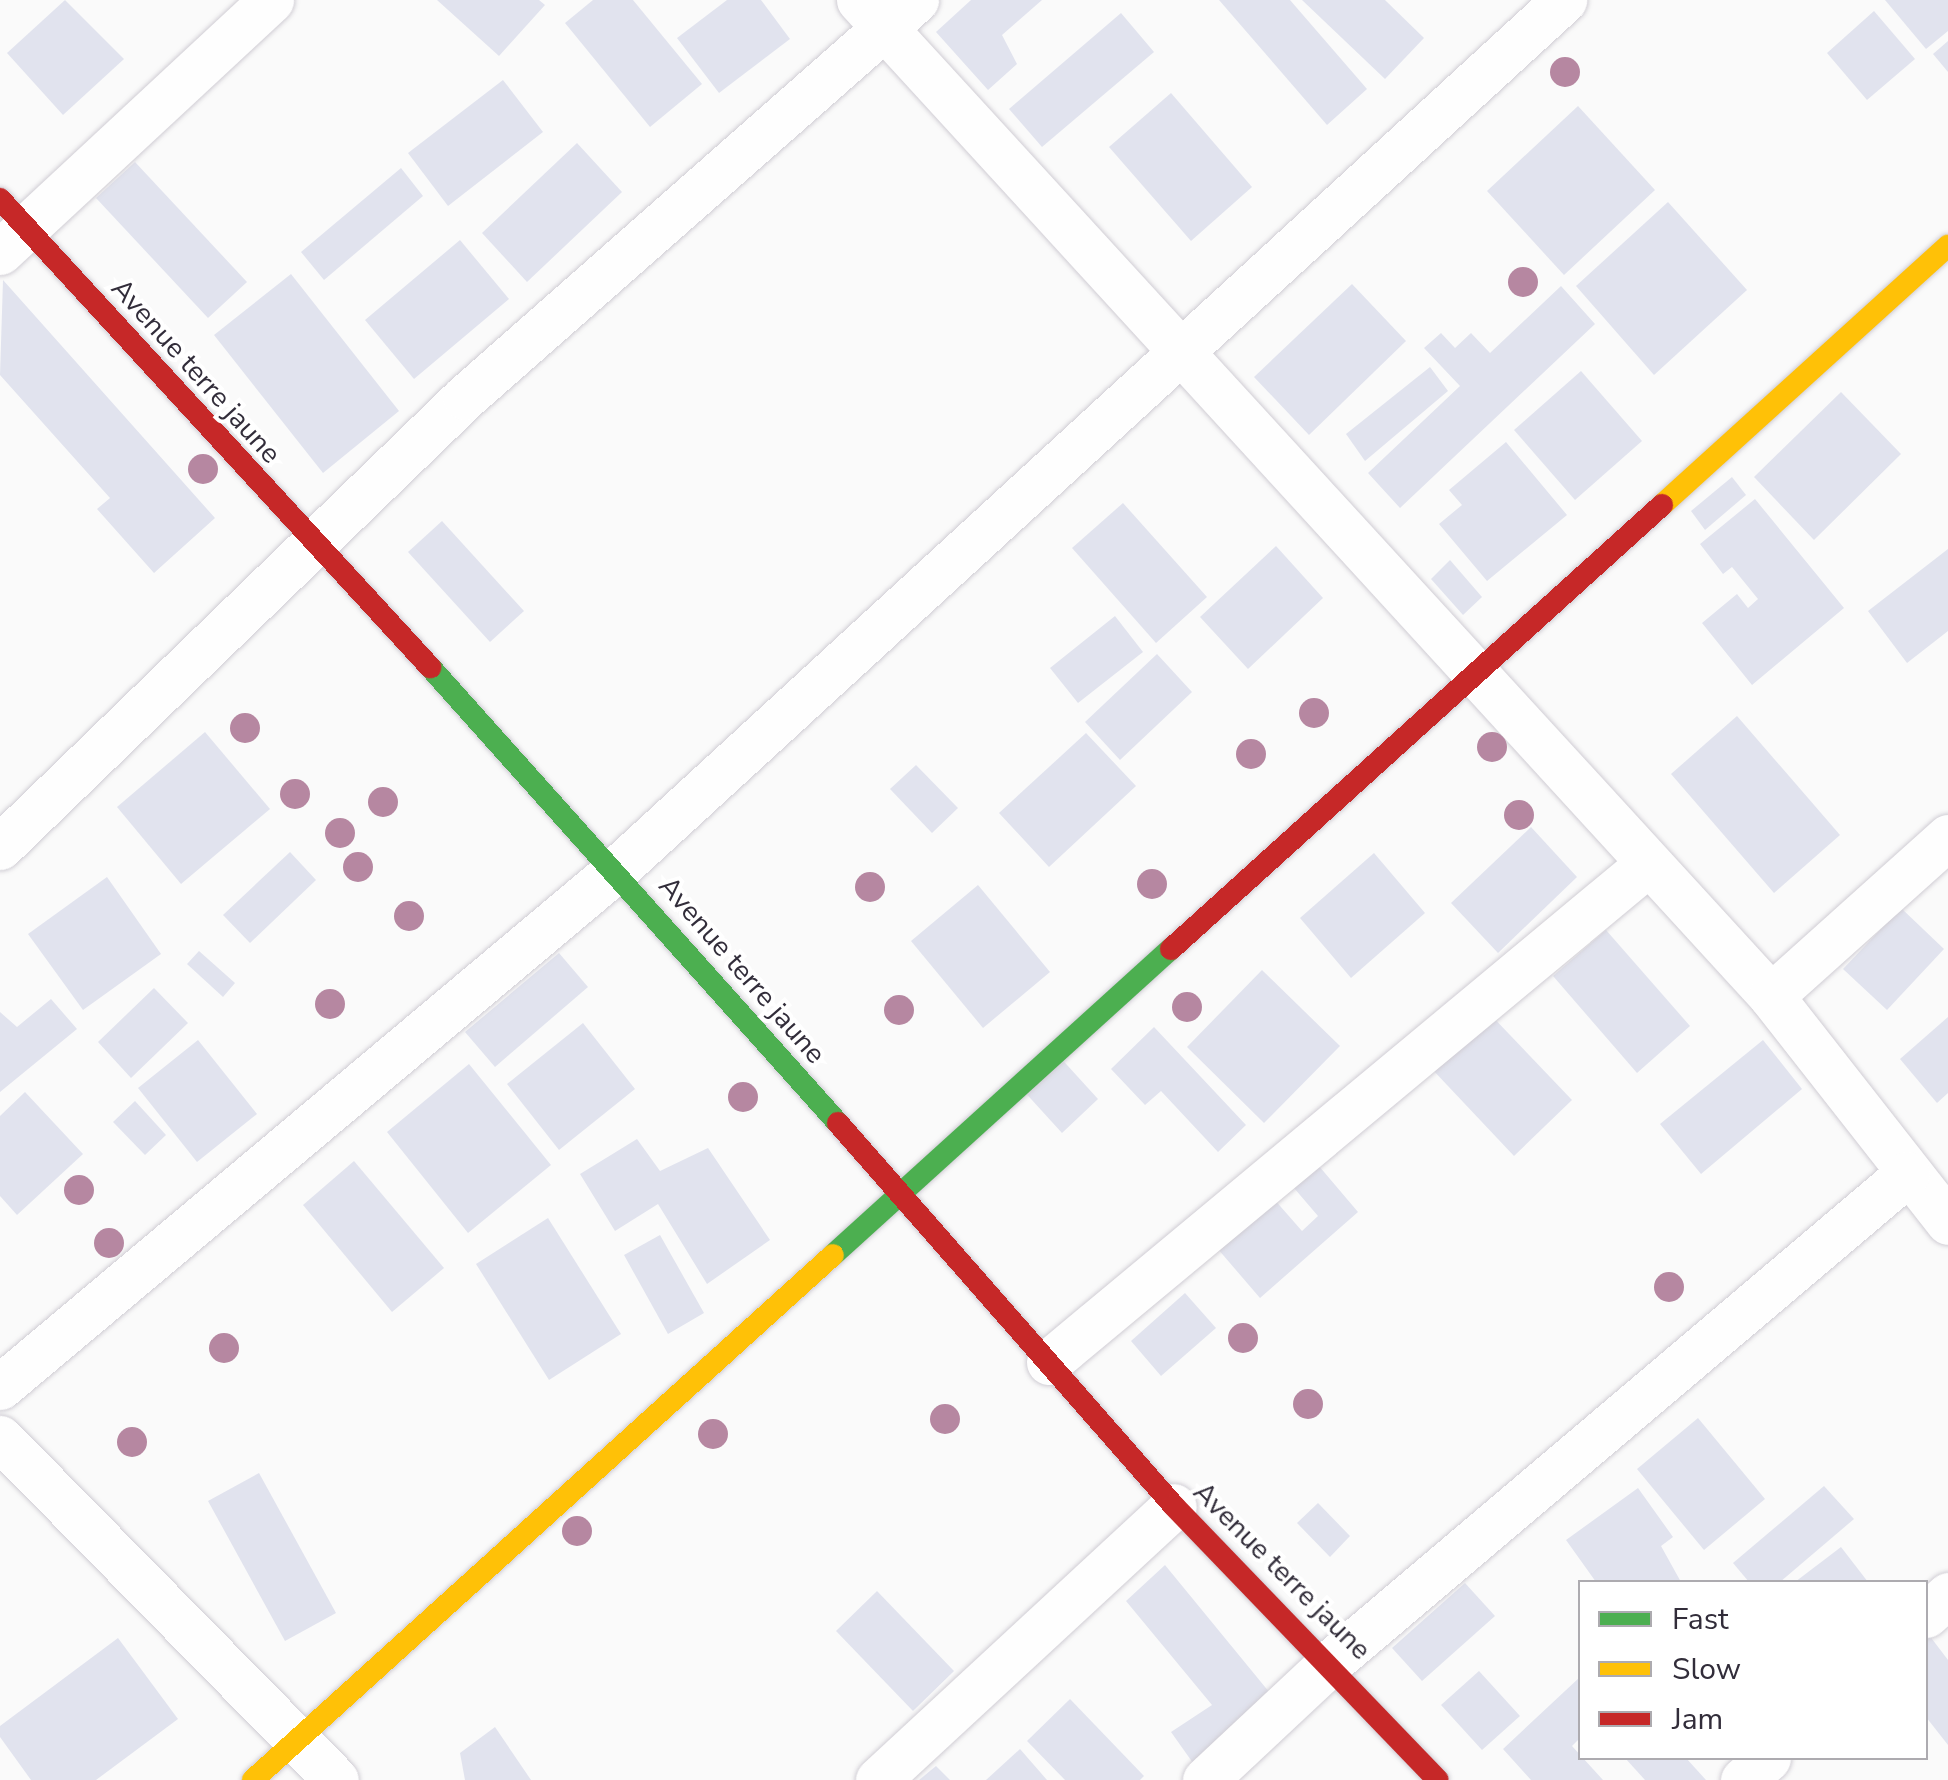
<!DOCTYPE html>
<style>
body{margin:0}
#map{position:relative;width:1948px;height:1780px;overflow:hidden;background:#fafafa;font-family:"Nunito Sans",sans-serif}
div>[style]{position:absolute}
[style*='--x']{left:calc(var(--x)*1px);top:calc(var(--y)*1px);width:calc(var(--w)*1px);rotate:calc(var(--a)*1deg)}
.building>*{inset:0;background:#e1e3ee}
.roads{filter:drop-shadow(0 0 2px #d0cdd4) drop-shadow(0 0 2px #d0cdd4)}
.street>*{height:45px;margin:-22.5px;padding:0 22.5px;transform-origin:22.5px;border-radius:22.5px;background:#fefefe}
.fast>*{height:22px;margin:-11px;padding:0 11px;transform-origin:11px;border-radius:11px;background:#4caf50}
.slow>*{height:22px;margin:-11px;padding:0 11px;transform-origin:11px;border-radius:11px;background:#ffc107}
.jam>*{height:22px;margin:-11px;padding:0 11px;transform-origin:11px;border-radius:11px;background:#c62828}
.trees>*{width:30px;height:30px;margin:-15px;border-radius:50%;background:#b687a1}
span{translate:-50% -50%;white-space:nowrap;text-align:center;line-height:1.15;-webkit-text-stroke:8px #fff;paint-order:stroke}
.street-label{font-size:28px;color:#322d3a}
.legend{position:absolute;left:1578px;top:1580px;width:350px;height:180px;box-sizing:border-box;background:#fff;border:2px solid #adabb0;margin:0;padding:12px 18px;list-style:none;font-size:30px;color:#322d3a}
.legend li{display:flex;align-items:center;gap:20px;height:50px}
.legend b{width:50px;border:2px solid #adabb0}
</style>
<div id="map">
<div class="building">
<i style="clip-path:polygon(65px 0,124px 59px,63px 115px,7px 53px)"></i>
<i style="clip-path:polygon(437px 0,539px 0,545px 5px,499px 56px)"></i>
<i style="clip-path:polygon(593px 0,633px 0,702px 84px,650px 127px,565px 23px)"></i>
<i style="clip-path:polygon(727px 0,761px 0,790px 39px,719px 93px,677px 38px)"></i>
<i style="clip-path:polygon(971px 0,1042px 0,1002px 35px,1017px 64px,988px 90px,936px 32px)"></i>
<i style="clip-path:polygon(1219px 0,1290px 0,1367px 89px,1327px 125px)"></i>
<i style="clip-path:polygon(1302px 0,1385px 0,1424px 38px,1385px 79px)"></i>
<i style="clip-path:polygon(1885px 0,1948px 0,1948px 31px,1926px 49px)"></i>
<i style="clip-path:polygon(1874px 11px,1915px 59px,1867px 100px,1827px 53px)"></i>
<i style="clip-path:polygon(1121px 13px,1154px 52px,1042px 147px,1009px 109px)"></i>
<i style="clip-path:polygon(1948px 41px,1948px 72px,1933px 54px)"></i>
<i style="clip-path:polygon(503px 80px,543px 132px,448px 206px,408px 153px)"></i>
<i style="clip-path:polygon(1171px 93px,1252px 187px,1191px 241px,1109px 147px)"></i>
<i style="clip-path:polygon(1578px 106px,1655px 190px,1564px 275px,1487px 191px)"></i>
<i style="clip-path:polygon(577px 143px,622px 192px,527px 282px,482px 233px)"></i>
<i style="clip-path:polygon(135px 162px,247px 282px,208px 318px,96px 198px)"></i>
<i style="clip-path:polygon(401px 168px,423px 196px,324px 280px,301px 252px)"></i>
<i style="clip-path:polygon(1668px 202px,1747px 290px,1654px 375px,1576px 286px)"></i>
<i style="clip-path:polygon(460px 240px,509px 299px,414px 379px,365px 320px)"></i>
<i style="clip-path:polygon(291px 274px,399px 411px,323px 473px,214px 335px)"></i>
<i style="clip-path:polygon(3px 280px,215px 518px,154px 573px,97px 509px,110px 498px,0 375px)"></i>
<i style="clip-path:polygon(1352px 284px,1406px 341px,1309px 435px,1254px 377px)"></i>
<i style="clip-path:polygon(1561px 286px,1595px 324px,1400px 508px,1368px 473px,1460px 386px,1424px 348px,1441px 333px,1455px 348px,1471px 333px,1490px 353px)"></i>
<i style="clip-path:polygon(1430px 367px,1448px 391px,1365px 461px,1346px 434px)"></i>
<i style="clip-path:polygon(1581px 371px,1642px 441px,1575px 500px,1514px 430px)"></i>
<i style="clip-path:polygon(1841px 392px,1901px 454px,1814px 540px,1754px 477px)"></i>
<i style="clip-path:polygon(1506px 442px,1567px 515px,1487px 581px,1439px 524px,1462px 505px,1449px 490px)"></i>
<i style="clip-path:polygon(1732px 477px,1746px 495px,1705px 530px,1691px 511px)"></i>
<i style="clip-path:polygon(1755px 499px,1844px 608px,1752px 685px,1702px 623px,1737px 594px,1748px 608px,1758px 599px,1732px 567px,1723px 574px,1700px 544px)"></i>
<i style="clip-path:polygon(1123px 503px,1207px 597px,1156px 643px,1072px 548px)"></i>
<i style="clip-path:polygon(442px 521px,524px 611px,490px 642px,408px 552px)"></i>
<i style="clip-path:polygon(1276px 546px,1323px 598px,1248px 669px,1200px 617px)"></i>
<i style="clip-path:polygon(1948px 549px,1948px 631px,1907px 663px,1868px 611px)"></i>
<i style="clip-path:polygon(1450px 560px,1482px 597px,1463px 615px,1431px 579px)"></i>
<i style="clip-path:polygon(1115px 616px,1143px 652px,1078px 703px,1050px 668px)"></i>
<i style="clip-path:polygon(1157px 654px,1192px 692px,1120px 760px,1085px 722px)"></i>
<i style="clip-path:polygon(1737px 716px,1840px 835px,1774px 893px,1671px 774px)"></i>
<i style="clip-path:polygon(205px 732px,270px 809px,181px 884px,117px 807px)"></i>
<i style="clip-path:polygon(1086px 733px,1136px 786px,1049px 867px,999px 813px)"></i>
<i style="clip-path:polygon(916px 765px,958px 808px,932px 833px,890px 789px)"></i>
<i style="clip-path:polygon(1531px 827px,1577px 877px,1498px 953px,1451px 903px)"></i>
<i style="clip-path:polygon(290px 852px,316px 880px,250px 943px,223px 915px)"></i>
<i style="clip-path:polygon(1374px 853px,1425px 913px,1351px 978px,1300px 918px)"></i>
<i style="clip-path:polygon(107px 877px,161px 954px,83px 1010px,28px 934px)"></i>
<i style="clip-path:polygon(978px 885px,1050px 972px,983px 1028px,911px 941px)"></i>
<i style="clip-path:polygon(1901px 908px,1944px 949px,1887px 1010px,1843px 969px)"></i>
<i style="clip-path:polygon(1606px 930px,1690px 1026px,1637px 1073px,1553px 976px)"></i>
<i style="clip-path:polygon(199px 951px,235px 983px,223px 997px,187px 964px)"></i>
<i style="clip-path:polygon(559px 953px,588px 987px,495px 1067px,465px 1032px)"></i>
<i style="clip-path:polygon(1262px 970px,1340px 1046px,1264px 1123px,1187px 1047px)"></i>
<i style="clip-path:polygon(154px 988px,188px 1023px,131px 1078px,98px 1042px)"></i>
<i style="clip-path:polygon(51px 999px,77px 1029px,0 1092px,0 1012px,17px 1027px)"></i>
<i style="clip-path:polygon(1488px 1012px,1572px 1100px,1514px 1156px,1431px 1068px)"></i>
<i style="clip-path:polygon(1948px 1017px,1948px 1093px,1937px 1103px,1900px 1059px)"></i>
<i style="clip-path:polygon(583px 1023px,635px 1089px,559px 1150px,507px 1084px)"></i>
<i style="clip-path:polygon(1154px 1027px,1246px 1125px,1218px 1152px,1161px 1091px,1145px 1105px,1111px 1069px)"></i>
<i style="clip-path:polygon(198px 1040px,257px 1114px,197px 1162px,138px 1088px)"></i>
<i style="clip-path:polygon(1763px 1040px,1802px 1089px,1701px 1174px,1660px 1124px)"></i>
<i style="clip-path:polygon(1057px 1054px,1098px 1099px,1062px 1133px,1021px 1088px)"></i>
<i style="clip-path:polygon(469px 1064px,551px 1165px,468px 1233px,387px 1132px)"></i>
<i style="clip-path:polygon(25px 1092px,83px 1154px,17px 1215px,0 1196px,0 1116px)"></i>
<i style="clip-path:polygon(135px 1101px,166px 1135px,145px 1155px,113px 1122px)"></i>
<i style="clip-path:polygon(637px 1139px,660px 1171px,708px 1148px,770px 1240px,707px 1284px,658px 1204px,615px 1231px,580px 1174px)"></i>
<i style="clip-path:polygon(1313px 1159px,1358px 1212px,1260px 1298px,1211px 1241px,1267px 1191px,1302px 1231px,1318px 1216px,1288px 1181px)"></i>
<i style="clip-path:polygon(354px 1161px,444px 1268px,392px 1312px,303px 1205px)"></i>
<i style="clip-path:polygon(548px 1218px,621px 1334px,549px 1380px,476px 1264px)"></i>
<i style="clip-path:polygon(660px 1235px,704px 1313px,668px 1334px,624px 1255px)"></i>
<i style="clip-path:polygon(1185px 1293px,1216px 1328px,1161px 1376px,1131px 1341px)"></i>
<i style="clip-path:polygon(1698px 1418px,1765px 1499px,1704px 1550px,1637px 1469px)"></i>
<i style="clip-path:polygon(259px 1473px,336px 1613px,285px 1641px,208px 1501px)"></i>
<i style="clip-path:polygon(1824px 1486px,1854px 1519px,1780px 1582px,1749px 1582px,1733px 1563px)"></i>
<i style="clip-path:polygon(1638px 1488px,1673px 1537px,1661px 1546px,1681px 1582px,1596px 1582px,1566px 1540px)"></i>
<i style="clip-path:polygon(1318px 1503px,1350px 1536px,1330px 1557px,1297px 1523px)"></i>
<i style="clip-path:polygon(1841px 1547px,1868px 1582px,1795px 1582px)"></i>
<i style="clip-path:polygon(1165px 1565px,1274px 1698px,1193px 1763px,1171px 1732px,1212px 1705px,1126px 1601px)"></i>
<i style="clip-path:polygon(1465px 1583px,1495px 1616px,1422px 1681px,1392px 1648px)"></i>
<i style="clip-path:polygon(877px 1591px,954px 1671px,913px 1711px,836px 1631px)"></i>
<i style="clip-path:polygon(1926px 1631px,1948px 1660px,1948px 1745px,1926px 1717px)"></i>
<i style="clip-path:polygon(118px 1638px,178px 1719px,96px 1780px,31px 1780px,0 1737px,0 1726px)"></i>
<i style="clip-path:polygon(1479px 1671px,1520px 1716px,1482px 1750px,1441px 1705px)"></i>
<i style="clip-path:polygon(1580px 1677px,1580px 1738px,1572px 1746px,1603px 1780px,1531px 1780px,1503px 1749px)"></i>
<i style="clip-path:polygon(1070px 1699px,1144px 1776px,1140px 1780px,1065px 1780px,1027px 1741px)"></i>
<i style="clip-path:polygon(495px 1727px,531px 1780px,465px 1780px,460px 1753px)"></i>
<i style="clip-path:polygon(1020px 1749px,1047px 1780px,986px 1780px)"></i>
<i style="clip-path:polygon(1625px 1758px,1686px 1758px,1706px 1780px,1645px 1780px)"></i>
<i style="clip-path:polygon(936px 1766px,950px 1780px,919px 1780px)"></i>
</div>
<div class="roads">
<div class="street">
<i style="--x:859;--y:0;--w:1350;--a:47.52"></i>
<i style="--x:1771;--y:996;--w:287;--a:51.9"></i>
<i style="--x:0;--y:252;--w:370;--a:-42.9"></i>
<i style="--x:0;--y:847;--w:647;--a:-44.06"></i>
<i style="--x:465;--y:397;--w:601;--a:-41.36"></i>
<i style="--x:1771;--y:996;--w:238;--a:-41.9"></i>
<i style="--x:1049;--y:1362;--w:780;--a:-39.75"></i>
<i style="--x:0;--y:1387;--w:804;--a:-40.01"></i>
<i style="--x:616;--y:870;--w:1287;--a:-42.54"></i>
<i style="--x:0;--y:1438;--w:479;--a:45.5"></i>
<i style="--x:1926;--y:1615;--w:30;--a:-42"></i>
<i style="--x:878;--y:1780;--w:403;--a:-42.8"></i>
<i style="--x:1205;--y:1780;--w:173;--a:-43.1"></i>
<i style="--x:1331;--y:1662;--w:755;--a:-40.27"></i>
<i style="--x:1743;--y:1780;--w:33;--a:-41"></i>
</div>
<div class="fast">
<i style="--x:430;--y:667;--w:612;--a:48.18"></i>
<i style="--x:833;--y:1255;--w:456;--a:-42.2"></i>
</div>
<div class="slow">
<i style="--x:1662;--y:505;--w:386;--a:-42.2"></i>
<i style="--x:253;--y:1780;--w:782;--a:-42.15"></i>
</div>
<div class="jam">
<i style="--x:0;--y:199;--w:636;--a:47.42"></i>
<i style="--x:1171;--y:949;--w:662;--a:-42.12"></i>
<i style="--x:838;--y:1123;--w:509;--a:48.74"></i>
<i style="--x:1174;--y:1506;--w:380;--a:46.1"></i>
</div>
</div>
<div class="trees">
<i style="left:1565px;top:72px"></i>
<i style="left:1523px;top:282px"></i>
<i style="left:203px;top:469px"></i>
<i style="left:1314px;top:713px"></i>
<i style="left:245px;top:728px"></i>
<i style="left:1492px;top:747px"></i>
<i style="left:1251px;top:754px"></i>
<i style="left:295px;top:794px"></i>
<i style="left:383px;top:802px"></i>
<i style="left:1519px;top:815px"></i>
<i style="left:340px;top:833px"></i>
<i style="left:358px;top:867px"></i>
<i style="left:1152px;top:884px"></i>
<i style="left:870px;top:887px"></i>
<i style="left:409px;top:916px"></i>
<i style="left:330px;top:1004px"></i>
<i style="left:1187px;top:1007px"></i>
<i style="left:899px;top:1010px"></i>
<i style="left:743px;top:1097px"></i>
<i style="left:79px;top:1190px"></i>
<i style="left:109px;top:1243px"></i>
<i style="left:1669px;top:1287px"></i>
<i style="left:1243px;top:1338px"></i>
<i style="left:224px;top:1348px"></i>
<i style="left:1308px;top:1404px"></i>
<i style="left:945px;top:1419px"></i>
<i style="left:713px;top:1434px"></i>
<i style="left:132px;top:1442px"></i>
<i style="left:577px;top:1531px"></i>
</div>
<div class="street-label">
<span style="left:196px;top:371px;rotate:48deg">Avenue terre jaune</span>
<span style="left:742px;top:970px;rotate:49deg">Avenue terre jaune</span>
<span style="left:1282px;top:1571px;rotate:45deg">Avenue terre jaune</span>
</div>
<ul class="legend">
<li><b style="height:12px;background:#4caf50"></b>Fast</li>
<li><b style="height:12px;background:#ffc107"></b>Slow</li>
<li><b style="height:12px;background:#c62828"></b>Jam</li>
</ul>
</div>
